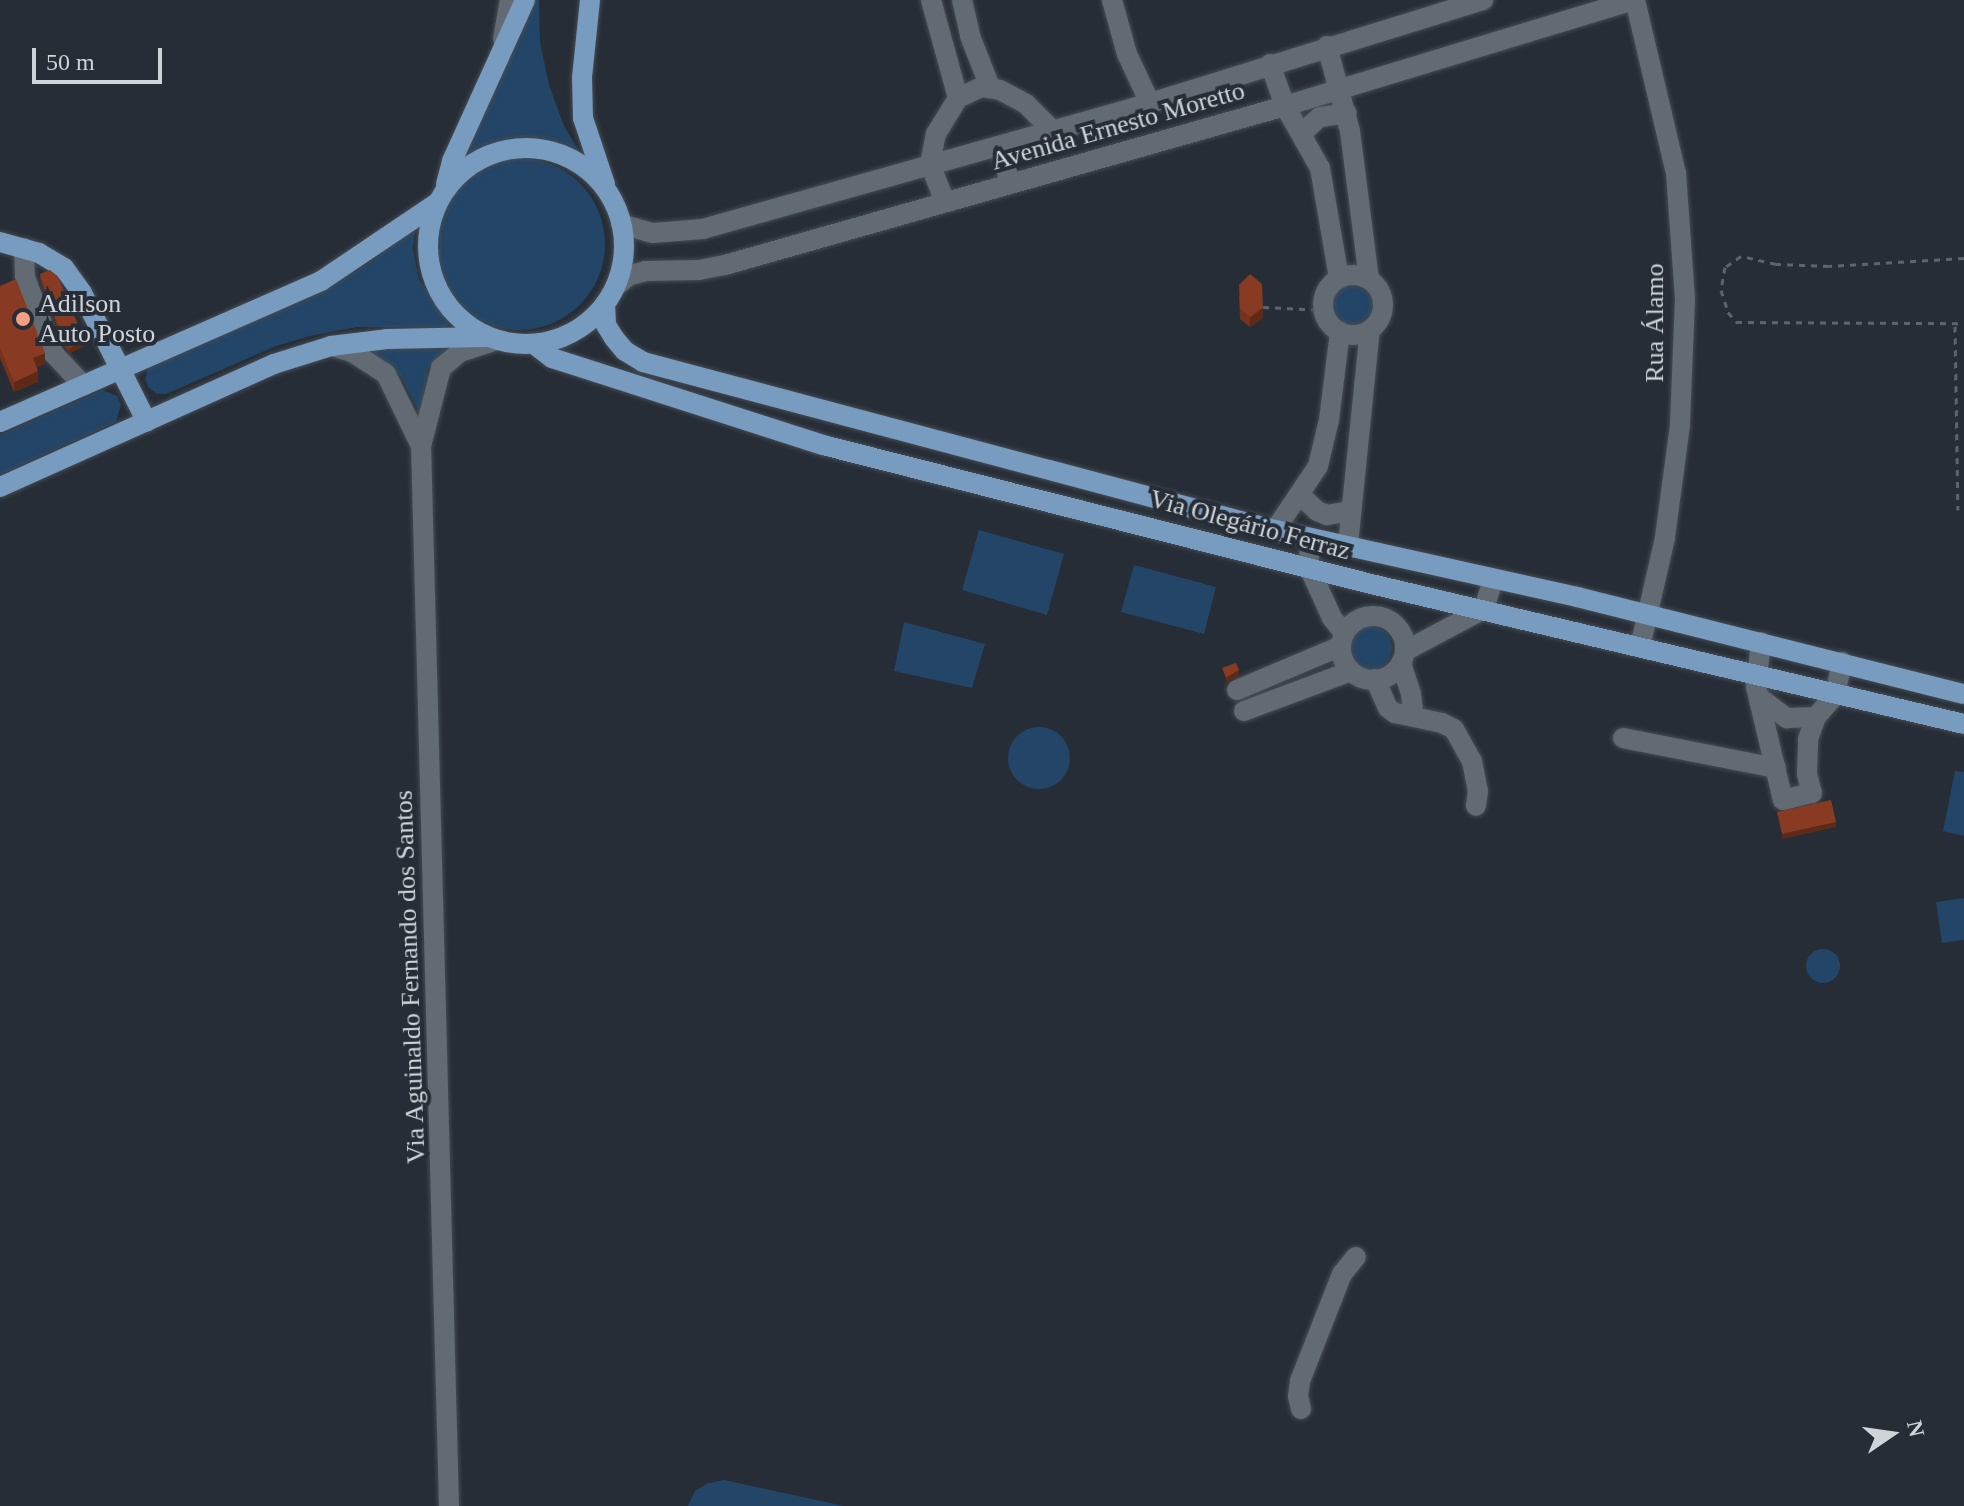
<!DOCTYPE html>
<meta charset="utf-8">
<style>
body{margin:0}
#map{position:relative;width:1964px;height:1506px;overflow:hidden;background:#262d36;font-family:"Times New Roman",serif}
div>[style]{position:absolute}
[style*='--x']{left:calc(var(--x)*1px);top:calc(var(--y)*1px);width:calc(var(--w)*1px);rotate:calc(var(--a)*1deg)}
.green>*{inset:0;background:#234567}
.round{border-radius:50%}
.path>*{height:3px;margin-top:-1.5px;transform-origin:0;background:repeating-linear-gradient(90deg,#5e646c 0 6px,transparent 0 12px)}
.roads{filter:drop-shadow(0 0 2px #454b52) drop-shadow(0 0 2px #454b52)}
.minor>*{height:20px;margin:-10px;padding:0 10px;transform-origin:10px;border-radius:10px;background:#626a73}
.minor>.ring{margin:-10px;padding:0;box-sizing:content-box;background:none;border:20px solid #626a73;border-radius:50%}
.major>*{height:20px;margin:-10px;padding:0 10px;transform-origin:10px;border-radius:10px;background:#789bc0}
.major>.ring{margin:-10px;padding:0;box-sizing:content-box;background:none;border:20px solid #789bc0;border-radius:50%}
.wall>*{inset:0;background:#75331d}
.shaded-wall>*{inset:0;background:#5f2918}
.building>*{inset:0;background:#883b22}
.dots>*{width:22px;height:22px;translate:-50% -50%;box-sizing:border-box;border:4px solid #262d36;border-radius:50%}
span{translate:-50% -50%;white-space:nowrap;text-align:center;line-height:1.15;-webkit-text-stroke:8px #262d36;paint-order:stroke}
.street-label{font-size:26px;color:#cfd4d9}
.poi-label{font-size:26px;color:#cfd4d9}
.left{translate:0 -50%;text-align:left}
.north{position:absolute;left:1852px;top:1394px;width:80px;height:80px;-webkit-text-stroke:6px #262d36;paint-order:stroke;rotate:77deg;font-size:22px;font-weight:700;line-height:32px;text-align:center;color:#cfd4d9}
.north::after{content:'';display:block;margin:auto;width:28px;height:36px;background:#cfd4d9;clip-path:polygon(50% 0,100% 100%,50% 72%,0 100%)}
.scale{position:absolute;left:32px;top:48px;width:130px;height:36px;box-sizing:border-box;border:4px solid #cfd4d9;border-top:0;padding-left:10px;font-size:24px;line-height:28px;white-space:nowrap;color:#cfd4d9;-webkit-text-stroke:6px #262d36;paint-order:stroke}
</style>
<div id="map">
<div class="green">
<i style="clip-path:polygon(533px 0,539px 0,540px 42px,549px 85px,564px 126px,586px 163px,556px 146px,522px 140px,488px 145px,458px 162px)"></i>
<i class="round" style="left:433px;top:158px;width:172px;height:172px"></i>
<i style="clip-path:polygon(409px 227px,415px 232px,413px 249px,419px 280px,446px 318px,449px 325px,446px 328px,357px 327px,310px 336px,276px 346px,166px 394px,157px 394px,148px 387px,145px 379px,148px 368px,349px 275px,378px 256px)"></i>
<i class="round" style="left:1331px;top:283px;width:42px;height:42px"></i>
<i style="clip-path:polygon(413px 347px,447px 350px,428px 369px,424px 408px,419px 412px,401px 377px,385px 361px,365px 350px)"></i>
<i style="clip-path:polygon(102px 390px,117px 396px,121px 404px,116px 422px,0 475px,0 435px)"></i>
<i style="clip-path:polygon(979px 530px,1064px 554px,1047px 615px,962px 590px)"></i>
<i style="clip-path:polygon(1134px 565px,1216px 587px,1204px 634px,1121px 612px)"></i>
<i style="clip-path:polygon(904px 622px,985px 644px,972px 688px,894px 671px)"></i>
<i class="round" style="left:1348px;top:626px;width:44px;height:44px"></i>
<i class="round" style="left:1008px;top:727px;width:62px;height:62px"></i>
<i style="clip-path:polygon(1955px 771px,1964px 772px,1964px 836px,1943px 831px)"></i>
<i style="clip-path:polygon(1964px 898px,1964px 940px,1942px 943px,1936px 902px)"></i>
<i class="round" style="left:1806px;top:949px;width:34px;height:34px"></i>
<i style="clip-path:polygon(724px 1480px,844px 1506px,688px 1506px,695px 1491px,706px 1484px)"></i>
</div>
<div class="path">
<i style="--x:1964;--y:258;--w:135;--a:176.6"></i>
<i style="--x:1829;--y:266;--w:53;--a:-177.8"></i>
<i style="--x:1776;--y:264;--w:36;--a:-167"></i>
<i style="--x:1741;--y:256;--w:19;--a:145"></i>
<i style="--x:1725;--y:267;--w:23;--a:100"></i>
<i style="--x:1721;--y:290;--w:23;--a:72"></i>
<i style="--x:1728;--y:312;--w:13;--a:51"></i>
<i style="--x:1736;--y:322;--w:228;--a:0.3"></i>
<i style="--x:1263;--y:307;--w:60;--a:2.9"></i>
<i style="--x:1955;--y:326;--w:184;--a:89.1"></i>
</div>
<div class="roads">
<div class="minor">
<i style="--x:931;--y:0;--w:102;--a:74.6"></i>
<i style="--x:962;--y:0;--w:37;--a:77"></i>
<i style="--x:970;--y:36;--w:55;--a:68.6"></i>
<i style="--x:1112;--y:0;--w:56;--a:74.5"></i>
<i style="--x:1127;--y:54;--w:54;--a:64.9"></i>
<i style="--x:1635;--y:0;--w:178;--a:76.7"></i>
<i style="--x:1676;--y:173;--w:126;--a:85.9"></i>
<i style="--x:1685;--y:299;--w:126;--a:92.3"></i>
<i style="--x:1680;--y:425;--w:114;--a:97.6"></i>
<i style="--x:1665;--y:538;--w:112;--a:102.9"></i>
<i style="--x:503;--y:39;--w:40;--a:-80"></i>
<i style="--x:1327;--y:46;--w:88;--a:74.9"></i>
<i style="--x:1350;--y:131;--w:149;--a:82.7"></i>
<i style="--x:1270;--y:64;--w:45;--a:70.3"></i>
<i style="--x:1285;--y:106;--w:71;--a:60.6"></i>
<i style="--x:1320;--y:168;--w:112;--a:80.2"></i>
<i style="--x:1302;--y:133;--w:24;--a:-42"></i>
<i style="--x:1320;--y:117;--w:27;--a:-8"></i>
<i style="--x:999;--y:146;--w:39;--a:73"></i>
<i style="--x:945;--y:202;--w:41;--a:-111.5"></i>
<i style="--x:930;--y:164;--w:31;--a:-79"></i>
<i style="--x:936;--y:134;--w:42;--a:-58.6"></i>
<i style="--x:958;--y:98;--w:26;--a:-25"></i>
<i style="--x:982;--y:87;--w:18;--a:9"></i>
<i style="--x:1000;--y:90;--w:30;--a:28"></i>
<i style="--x:1026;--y:104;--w:37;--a:45"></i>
<i style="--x:621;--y:224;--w:33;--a:16"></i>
<i style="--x:653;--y:233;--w:50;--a:-4.6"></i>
<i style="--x:703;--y:229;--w:464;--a:-15.7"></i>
<i style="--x:1150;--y:103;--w:349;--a:-17.2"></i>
<i style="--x:24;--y:248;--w:29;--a:88"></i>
<i style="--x:25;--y:277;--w:81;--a:69.8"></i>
<i style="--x:53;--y:353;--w:45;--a:46.8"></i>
<i class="ring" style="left:1323px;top:275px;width:40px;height:40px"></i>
<i style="--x:615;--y:287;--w:17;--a:-40"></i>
<i style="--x:628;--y:276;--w:18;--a:-16"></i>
<i style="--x:645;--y:271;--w:54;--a:-1.1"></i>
<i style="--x:699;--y:270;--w:26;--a:-11"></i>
<i style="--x:725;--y:265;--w:582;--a:-15.85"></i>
<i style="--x:1285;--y:106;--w:365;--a:-16.9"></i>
<i style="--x:331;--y:346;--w:22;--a:16"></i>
<i style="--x:352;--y:352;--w:40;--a:32.9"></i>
<i style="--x:386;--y:374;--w:80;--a:64.1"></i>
<i style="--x:1300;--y:495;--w:23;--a:43"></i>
<i style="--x:1317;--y:511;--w:11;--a:22"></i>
<i style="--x:1327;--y:515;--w:24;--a:-9"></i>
<i style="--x:1275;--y:530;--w:77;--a:-56.1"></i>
<i style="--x:1318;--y:466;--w:47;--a:-76.6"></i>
<i style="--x:1329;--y:420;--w:89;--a:-82.9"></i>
<i style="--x:1311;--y:538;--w:27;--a:96"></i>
<i style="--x:1308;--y:565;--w:58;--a:65.6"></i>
<i style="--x:1332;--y:618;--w:19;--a:51"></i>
<i style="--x:1348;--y:545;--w:216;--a:-84.2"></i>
<i class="ring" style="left:1341px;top:616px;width:44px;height:44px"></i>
<i style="--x:1761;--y:642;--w:45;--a:96.3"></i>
<i style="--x:1756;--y:687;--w:116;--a:76.6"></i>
<i style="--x:1783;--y:800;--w:30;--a:-14"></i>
<i style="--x:1812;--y:793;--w:20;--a:-105"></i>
<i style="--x:1807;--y:774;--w:35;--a:-88"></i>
<i style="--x:1808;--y:739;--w:23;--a:-70"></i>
<i style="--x:1816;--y:717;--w:29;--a:-49"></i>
<i style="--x:1835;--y:695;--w:34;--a:-78"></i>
<i style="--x:1405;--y:651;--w:89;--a:-28"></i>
<i style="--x:1484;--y:609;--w:31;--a:-73"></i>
<i style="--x:1401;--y:663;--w:33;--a:72"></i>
<i style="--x:1411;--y:694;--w:23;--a:83"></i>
<i style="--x:1375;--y:679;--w:32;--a:66"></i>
<i style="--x:1388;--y:708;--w:9;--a:36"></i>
<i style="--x:1395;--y:713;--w:48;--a:12"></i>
<i style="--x:1442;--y:723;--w:13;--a:27"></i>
<i style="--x:1454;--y:729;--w:37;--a:61"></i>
<i style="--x:1472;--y:761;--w:31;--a:79"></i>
<i style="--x:1478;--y:791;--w:15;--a:98"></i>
<i style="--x:1237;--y:690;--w:113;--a:-22.9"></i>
<i style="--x:1760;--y:698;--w:34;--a:37"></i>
<i style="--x:1787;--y:718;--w:29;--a:-2"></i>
<i style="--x:1244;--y:711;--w:114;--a:-20.5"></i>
<i style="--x:1623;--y:738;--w:156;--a:11.1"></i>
<i style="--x:1301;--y:1409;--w:13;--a:-103"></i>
<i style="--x:1298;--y:1396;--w:15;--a:-82"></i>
<i style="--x:1300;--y:1381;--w:115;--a:-68.6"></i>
<i style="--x:1342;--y:1274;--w:22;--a:-51"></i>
<i style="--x:449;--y:1506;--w:1060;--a:-91.51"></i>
<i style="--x:421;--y:446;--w:81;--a:-75.6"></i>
<i style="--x:441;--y:368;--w:25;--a:-40"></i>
<i style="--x:460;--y:352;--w:39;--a:-18"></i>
</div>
<div class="major">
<i style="--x:590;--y:0;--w:77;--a:95.9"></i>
<i style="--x:582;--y:77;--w:41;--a:88.6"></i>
<i style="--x:583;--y:118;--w:70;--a:71.6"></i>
<i class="ring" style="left:428px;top:148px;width:176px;height:176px"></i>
<i style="--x:446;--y:184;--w:24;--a:-75"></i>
<i style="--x:452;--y:161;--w:177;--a:-65.6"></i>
<i style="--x:0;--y:242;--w:41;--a:15.8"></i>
<i style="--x:39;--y:253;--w:29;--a:31"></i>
<i style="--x:64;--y:268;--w:31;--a:54"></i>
<i style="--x:82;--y:293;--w:144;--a:63.3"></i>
<i style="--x:605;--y:304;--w:21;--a:87"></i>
<i style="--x:606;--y:325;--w:15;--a:58"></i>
<i style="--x:614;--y:338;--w:17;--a:50"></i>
<i style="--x:625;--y:351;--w:21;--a:31"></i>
<i style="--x:643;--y:362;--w:654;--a:14.89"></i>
<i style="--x:1275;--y:530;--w:309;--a:12.5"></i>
<i style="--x:1577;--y:597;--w:399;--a:14.1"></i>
<i style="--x:534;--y:344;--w:23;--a:38"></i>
<i style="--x:552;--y:358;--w:285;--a:17.8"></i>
<i style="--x:823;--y:445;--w:561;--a:14.23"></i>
<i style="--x:1367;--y:583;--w:613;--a:13.29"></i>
<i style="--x:0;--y:422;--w:351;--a:-23.7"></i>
<i style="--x:321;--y:281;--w:140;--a:-33.9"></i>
<i style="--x:0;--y:487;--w:300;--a:-24.2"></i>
<i style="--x:274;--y:364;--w:60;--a:-17.5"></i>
<i style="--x:331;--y:346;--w:56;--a:-7.1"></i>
<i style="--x:387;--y:339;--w:99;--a:-1.2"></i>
</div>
</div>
<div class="wall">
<i style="clip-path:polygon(40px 274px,85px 346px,70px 353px,64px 346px,40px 279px)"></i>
<i style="clip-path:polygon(0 286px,45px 364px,37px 367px,38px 382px,14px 392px,0 358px)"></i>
<i style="clip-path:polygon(1239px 295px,1263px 318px,1250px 327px,1240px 319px)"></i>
</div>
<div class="shaded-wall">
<i style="clip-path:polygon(1263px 308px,1263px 318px,1250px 327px,1250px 317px)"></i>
<i style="clip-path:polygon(85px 341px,85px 346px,70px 353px,70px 348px)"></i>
<i style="clip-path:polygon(45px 353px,45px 364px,33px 369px,33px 358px)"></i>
<i style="clip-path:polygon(38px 371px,38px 382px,14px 392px,14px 382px)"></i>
<i style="clip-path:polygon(1239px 670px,1239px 675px,1226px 683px,1226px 678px)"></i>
<i style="clip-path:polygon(1836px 822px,1836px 827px,1782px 839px,1782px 834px)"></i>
</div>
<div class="building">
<i style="clip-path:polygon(50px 270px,58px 277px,85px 341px,70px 348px,64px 341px,40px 274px)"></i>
<i style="clip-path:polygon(1250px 274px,1262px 284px,1263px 308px,1250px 317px,1240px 308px,1239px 285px)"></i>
<i style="clip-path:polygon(16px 279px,45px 353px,33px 358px,38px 371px,14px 382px,0 348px,0 286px)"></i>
<i style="clip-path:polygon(1236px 663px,1239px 670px,1226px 678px,1222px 668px)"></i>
<i style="clip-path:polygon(1831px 800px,1836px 822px,1782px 834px,1777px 812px)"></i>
</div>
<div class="dots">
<i style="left:23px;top:319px;background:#f39f84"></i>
</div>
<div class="street-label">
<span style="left:1118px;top:126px;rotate:-16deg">Avenida Ernesto Moretto</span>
<span style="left:1655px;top:323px;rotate:-90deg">Rua Álamo</span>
<span style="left:1250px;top:525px;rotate:15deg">Via Olegário Ferraz</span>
<span style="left:410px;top:977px;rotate:-92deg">Via Aguinaldo Fernando dos Santos</span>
</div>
<div class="poi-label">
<span class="left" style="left:39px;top:319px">Adilson<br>Auto Posto</span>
</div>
<div class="north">N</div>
<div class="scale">50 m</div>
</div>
